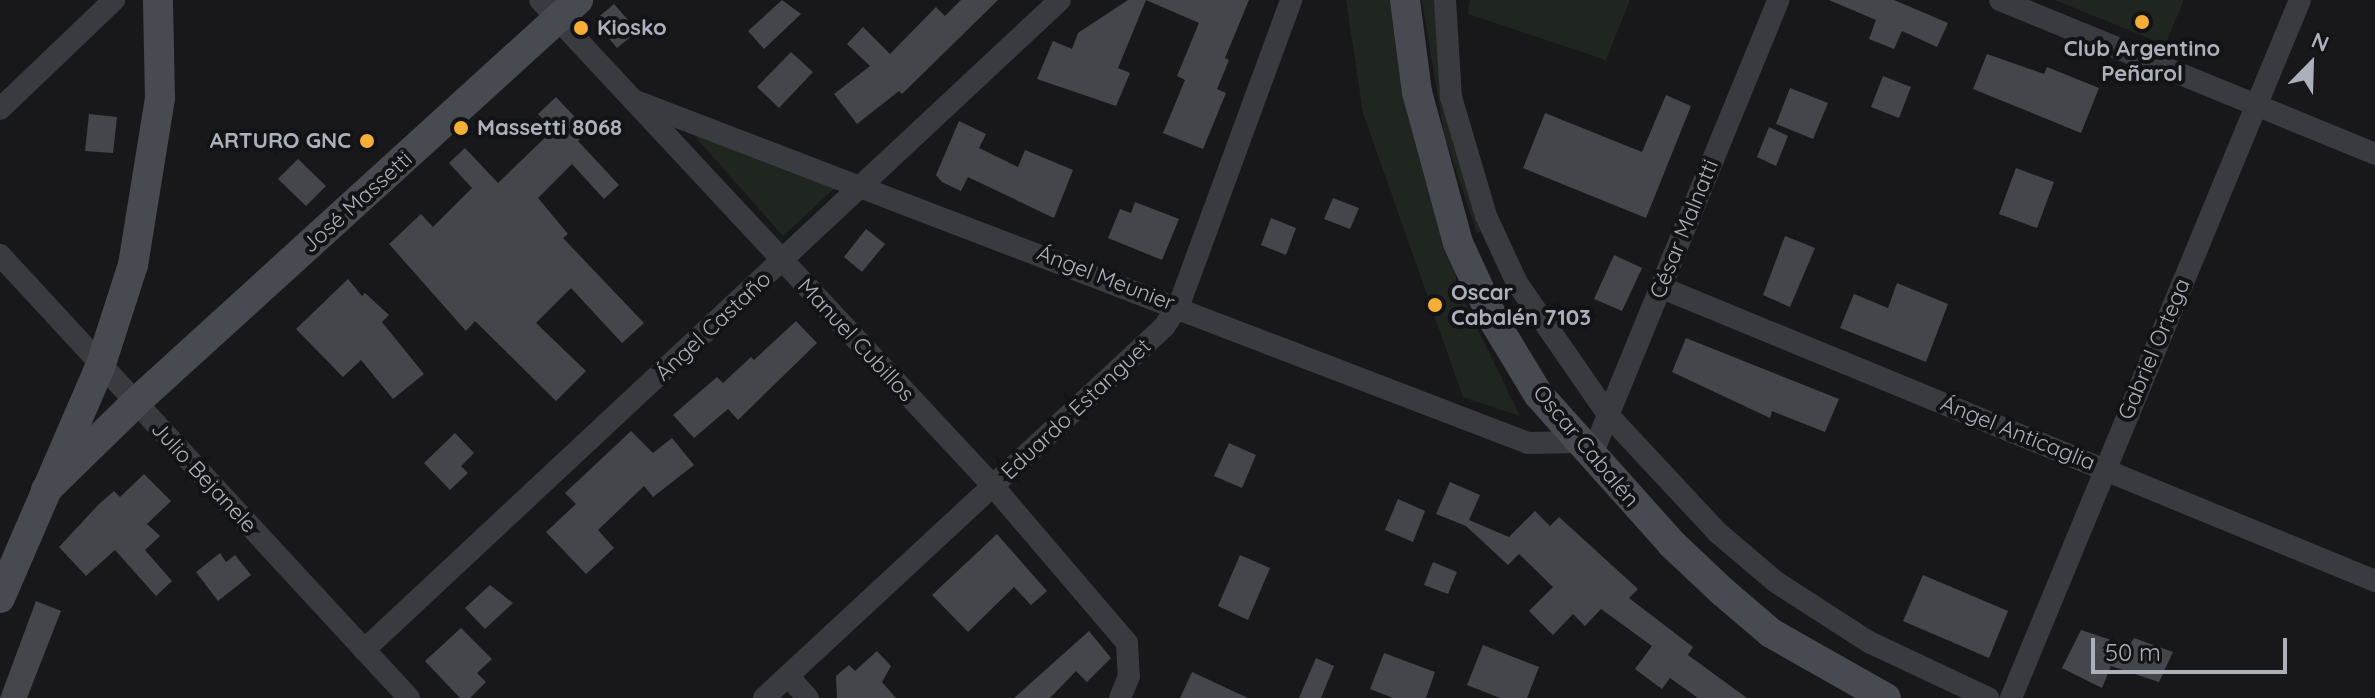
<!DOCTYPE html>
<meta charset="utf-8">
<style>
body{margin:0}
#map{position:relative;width:2375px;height:698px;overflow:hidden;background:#18181b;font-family:Quicksand,sans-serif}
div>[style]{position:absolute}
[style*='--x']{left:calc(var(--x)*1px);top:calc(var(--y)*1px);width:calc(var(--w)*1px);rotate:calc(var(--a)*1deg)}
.green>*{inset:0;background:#1e261f}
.building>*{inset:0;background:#45464b}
.street>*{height:22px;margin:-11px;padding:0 11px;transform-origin:11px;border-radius:11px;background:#393b40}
.secondary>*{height:30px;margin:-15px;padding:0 15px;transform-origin:15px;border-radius:15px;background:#474a50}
.dots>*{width:22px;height:22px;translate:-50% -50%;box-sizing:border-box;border:4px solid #131316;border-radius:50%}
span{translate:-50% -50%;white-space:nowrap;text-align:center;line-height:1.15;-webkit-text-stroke:8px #131316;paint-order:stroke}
.poi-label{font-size:22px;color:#abb0bb;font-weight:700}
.left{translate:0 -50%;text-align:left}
.right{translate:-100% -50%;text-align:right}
.street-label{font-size:22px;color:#abb0bb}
.north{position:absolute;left:2271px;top:24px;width:80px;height:80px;-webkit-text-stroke:6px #131316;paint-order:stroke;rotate:23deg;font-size:22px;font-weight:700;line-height:32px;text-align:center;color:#abb0bb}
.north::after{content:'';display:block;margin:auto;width:28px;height:36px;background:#abb0bb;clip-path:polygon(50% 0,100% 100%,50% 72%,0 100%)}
.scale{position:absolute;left:2091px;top:638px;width:196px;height:36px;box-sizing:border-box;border:4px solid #abb0bb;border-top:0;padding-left:10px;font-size:24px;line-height:28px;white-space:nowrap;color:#abb0bb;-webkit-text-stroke:6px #131316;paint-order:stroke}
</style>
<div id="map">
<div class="green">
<i style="clip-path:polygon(1346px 0,1409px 0,1458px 289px,1520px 416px,1463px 397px,1363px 113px)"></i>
<i style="clip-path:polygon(1422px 0,1444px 0,1441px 57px,1490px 228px,1477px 233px,1444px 134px)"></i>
<i style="clip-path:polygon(1470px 0,1630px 0,1606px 60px,1468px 14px)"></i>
<i style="clip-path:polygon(2055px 0,2184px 0,2165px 45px)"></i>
<i style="clip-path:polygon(684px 124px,837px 186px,783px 236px)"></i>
</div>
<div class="building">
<i style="clip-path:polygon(782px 0,801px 14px,764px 49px,748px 31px)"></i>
<i style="clip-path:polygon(961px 0,998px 0,902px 94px,899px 91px,857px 124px,834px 94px,870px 66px,847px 44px,863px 27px,890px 54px,936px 7px,945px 16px)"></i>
<i style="clip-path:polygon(1128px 0,1249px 0,1225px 58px,1229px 60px,1217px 89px,1226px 93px,1203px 149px,1163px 133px,1185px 80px,1177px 76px,1199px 23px,1146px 0,1118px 68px,1130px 73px,1116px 106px,1037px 79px,1053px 41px,1072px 49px,1078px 33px)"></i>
<i style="clip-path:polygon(1829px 0,1894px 0,1948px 23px,1937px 47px,1902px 31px,1894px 49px,1869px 39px,1876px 20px)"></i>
<i style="clip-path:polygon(614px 4px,638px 31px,617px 48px,594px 21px)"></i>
<i style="clip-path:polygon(791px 52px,813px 72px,779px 108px,757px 87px)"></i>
<i style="clip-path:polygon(1987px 54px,2044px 74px,2047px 67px,2099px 88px,2081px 133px,1973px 89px)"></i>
<i style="clip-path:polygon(1883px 76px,1911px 87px,1899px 118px,1871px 107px)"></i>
<i style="clip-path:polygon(1790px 88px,1828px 103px,1813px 139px,1776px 124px)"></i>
<i style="clip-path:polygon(1666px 95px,1691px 106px,1646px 218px,1523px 168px,1545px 113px,1642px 152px)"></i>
<i style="clip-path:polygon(556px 97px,588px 131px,578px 141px,619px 185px,604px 199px,572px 164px,538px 198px,568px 234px,563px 238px,644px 323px,622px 343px,571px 288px,536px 323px,586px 371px,556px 401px,475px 321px,466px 331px,389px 244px,421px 214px,433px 227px,472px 188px,449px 163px,465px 148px,498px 183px,553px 130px,538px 114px)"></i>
<i style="clip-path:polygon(89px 114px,117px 117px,113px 153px,85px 151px)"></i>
<i style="clip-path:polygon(959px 121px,986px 134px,979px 148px,1018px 167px,1025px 150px,1073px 170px,1054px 218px,968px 177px,961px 191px,942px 182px,936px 175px)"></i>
<i style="clip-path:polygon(1769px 127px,1788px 136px,1776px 166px,1757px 157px)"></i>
<i style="clip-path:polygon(298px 159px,326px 186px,306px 206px,278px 179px)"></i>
<i style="clip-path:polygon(2016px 168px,2054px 182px,2037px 228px,1999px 214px)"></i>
<i style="clip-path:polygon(1333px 198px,1359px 208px,1350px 229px,1324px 219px)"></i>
<i style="clip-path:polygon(1135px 202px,1179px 219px,1162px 260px,1108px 238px,1120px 209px,1131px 213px)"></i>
<i style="clip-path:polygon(1271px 218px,1296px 228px,1286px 255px,1261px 245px)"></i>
<i style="clip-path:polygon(866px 229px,885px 244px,862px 272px,844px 257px)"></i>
<i style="clip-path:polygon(1785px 236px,1815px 248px,1790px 307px,1763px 295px)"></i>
<i style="clip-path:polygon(1614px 255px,1642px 268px,1622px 311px,1594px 299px)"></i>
<i style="clip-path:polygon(348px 279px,362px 296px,365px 293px,389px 315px,382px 322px,424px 374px,393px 399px,361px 360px,343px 377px,296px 329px)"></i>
<i style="clip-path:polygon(1897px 283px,1948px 304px,1926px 362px,1840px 328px,1854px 294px,1888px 308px)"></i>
<i style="clip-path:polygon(796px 321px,817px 343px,738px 420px,728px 409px,694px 438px,673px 415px,717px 377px,723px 383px,751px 357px,754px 360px)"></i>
<i style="clip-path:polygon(1686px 338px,1839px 399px,1825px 432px,1772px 411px,1770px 418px,1672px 372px)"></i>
<i style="clip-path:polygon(631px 431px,653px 453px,672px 438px,694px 465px,653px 497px,644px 486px,598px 530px,614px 548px,586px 574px,546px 532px,576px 504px,565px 493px)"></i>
<i style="clip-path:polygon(455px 433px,474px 453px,461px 466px,468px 473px,450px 490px,424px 463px)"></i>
<i style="clip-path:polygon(1229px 443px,1256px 455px,1242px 488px,1214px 476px)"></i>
<i style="clip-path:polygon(144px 474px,171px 501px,147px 524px,160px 536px,145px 550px,172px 581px,156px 596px,115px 550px,86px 576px,59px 547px,99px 504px,114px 491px,120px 497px)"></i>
<i style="clip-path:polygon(1450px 482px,1480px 495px,1469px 520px,1509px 537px,1535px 511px,1550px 526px,1559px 517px,1638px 589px,1629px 598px,1693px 647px,1688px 655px,1747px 698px,1698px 698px,1670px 678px,1662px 689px,1635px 669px,1652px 646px,1601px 609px,1585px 626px,1573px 614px,1553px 635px,1529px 611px,1553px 587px,1519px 554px,1508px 565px,1466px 526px,1436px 514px)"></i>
<i style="clip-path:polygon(1398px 499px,1425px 511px,1413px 542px,1385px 530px)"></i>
<i style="clip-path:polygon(997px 534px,1047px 591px,1031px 605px,1014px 587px,968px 632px,932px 595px)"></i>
<i style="clip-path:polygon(220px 553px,226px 562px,235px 555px,251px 575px,218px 601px,196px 572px)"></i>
<i style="clip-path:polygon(1240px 555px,1270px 568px,1248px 620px,1218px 606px)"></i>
<i style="clip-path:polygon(1433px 562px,1457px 572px,1448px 594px,1424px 585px)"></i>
<i style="clip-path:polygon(1923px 575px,2008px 611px,1989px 658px,1903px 621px)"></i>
<i style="clip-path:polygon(490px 585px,513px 603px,485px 629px,465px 608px)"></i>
<i style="clip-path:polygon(36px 601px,61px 611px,27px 698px,0 698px)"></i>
<i style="clip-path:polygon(461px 628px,492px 659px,477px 673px,486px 682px,470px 698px,460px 698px,425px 661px)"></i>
<i style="clip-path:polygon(2081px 630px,2129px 646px,2134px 638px,2173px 652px,2159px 682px,2111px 666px,2102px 688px,2062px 668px)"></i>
<i style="clip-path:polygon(1089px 631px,1111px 658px,1087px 682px,1076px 671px,1050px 698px,1014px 698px)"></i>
<i style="clip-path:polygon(1483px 645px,1539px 667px,1527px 698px,1500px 698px,1467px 685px)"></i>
<i style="clip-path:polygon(877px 651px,891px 666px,882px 682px,896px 698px,837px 698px,836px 676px,849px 665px,855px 671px)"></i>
<i style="clip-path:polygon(1384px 653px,1435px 672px,1426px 698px,1393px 698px,1370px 689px)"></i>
<i style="clip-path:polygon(1316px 658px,1334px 666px,1321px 698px,1299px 698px)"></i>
<i style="clip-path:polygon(1192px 672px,1248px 698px,1180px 698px)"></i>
</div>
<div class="street">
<i style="--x:540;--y:0;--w:664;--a:47.01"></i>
<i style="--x:993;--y:486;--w:206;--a:49.5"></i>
<i style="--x:1127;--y:643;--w:33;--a:87"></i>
<i style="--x:1129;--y:676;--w:24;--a:112"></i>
<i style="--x:1445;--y:0;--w:97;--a:86.5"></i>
<i style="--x:1451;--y:97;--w:124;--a:73.6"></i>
<i style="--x:1486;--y:216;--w:74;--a:65.2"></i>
<i style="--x:1517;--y:283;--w:162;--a:55.3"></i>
<i style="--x:1609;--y:416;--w:158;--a:47"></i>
<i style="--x:1717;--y:532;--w:77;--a:40.3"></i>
<i style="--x:1776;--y:582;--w:111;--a:32.8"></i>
<i style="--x:1869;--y:642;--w:132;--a:25.2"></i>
<i style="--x:2000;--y:0;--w:405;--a:22.3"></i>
<i style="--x:633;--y:100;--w:958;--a:20.97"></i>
<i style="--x:1528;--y:443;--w:52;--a:-1.1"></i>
<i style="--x:0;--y:109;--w:158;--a:-43.7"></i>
<i style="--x:0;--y:255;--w:603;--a:47.29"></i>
<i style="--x:1660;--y:287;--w:773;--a:22.35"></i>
<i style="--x:1591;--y:457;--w:494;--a:-67.7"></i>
<i style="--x:364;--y:650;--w:952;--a:-43.04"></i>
<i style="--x:788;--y:676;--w:30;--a:48"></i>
<i style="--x:764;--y:698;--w:546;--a:-42.85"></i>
<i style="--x:1164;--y:327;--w:27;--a:-56"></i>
<i style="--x:1179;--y:305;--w:325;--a:-69.8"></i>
<i style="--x:2011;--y:698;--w:755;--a:-67.51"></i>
</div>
<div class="secondary">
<i style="--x:1405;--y:0;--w:93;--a:82.6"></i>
<i style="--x:1417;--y:92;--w:156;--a:74.8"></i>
<i style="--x:1458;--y:243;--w:86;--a:65.2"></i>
<i style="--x:1494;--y:321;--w:85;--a:58.9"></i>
<i style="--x:1538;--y:394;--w:201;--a:48.2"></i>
<i style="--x:1672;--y:544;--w:70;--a:43.3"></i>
<i style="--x:1723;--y:592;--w:63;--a:40.5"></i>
<i style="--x:1771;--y:633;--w:132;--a:29.5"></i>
<i style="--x:46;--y:490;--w:124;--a:-44.3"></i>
<i style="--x:135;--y:403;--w:599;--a:-42.29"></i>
<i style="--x:0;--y:598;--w:252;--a:-66.6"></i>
<i style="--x:100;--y:367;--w:107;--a:-72.1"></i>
<i style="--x:133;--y:265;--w:169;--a:-80.8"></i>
<i style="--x:160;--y:98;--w:98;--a:-91.2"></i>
</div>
<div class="dots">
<i style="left:2142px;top:22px;background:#f5af36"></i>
<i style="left:581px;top:28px;background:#f5af36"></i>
<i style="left:461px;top:128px;background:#f5af36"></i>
<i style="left:367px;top:141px;background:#f5af36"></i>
<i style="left:1435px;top:305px;background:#f5af36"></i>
</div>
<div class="poi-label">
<span class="left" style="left:597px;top:28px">Kiosko</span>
<span style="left:2142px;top:61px">Club Argentino<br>Peñarol</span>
<span class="left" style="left:477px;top:128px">Massetti 8068</span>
<span class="right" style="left:351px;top:141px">ARTURO GNC</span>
<span class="left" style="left:1451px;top:305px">Oscar<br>Cabalén 7103</span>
</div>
<div class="street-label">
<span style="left:357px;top:202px;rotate:-42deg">José Massetti</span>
<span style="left:1684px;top:229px;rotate:-68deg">César Malnatti</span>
<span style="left:1106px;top:278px;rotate:21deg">Ángel Meunier</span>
<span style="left:713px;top:326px;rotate:-43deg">Ángel Castaño</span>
<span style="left:856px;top:340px;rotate:47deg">Manuel Cubillos</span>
<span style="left:2154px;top:349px;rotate:-67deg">Gabriel Ortega</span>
<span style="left:1076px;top:409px;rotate:-43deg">Eduardo Estanguet</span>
<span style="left:2018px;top:433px;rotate:22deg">Ángel Anticaglia</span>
<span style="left:1586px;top:446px;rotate:50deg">Oscar Cabalén</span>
<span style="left:204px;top:477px;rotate:47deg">Julio Bejanele</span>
</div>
<div class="north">N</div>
<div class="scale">50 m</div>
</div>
